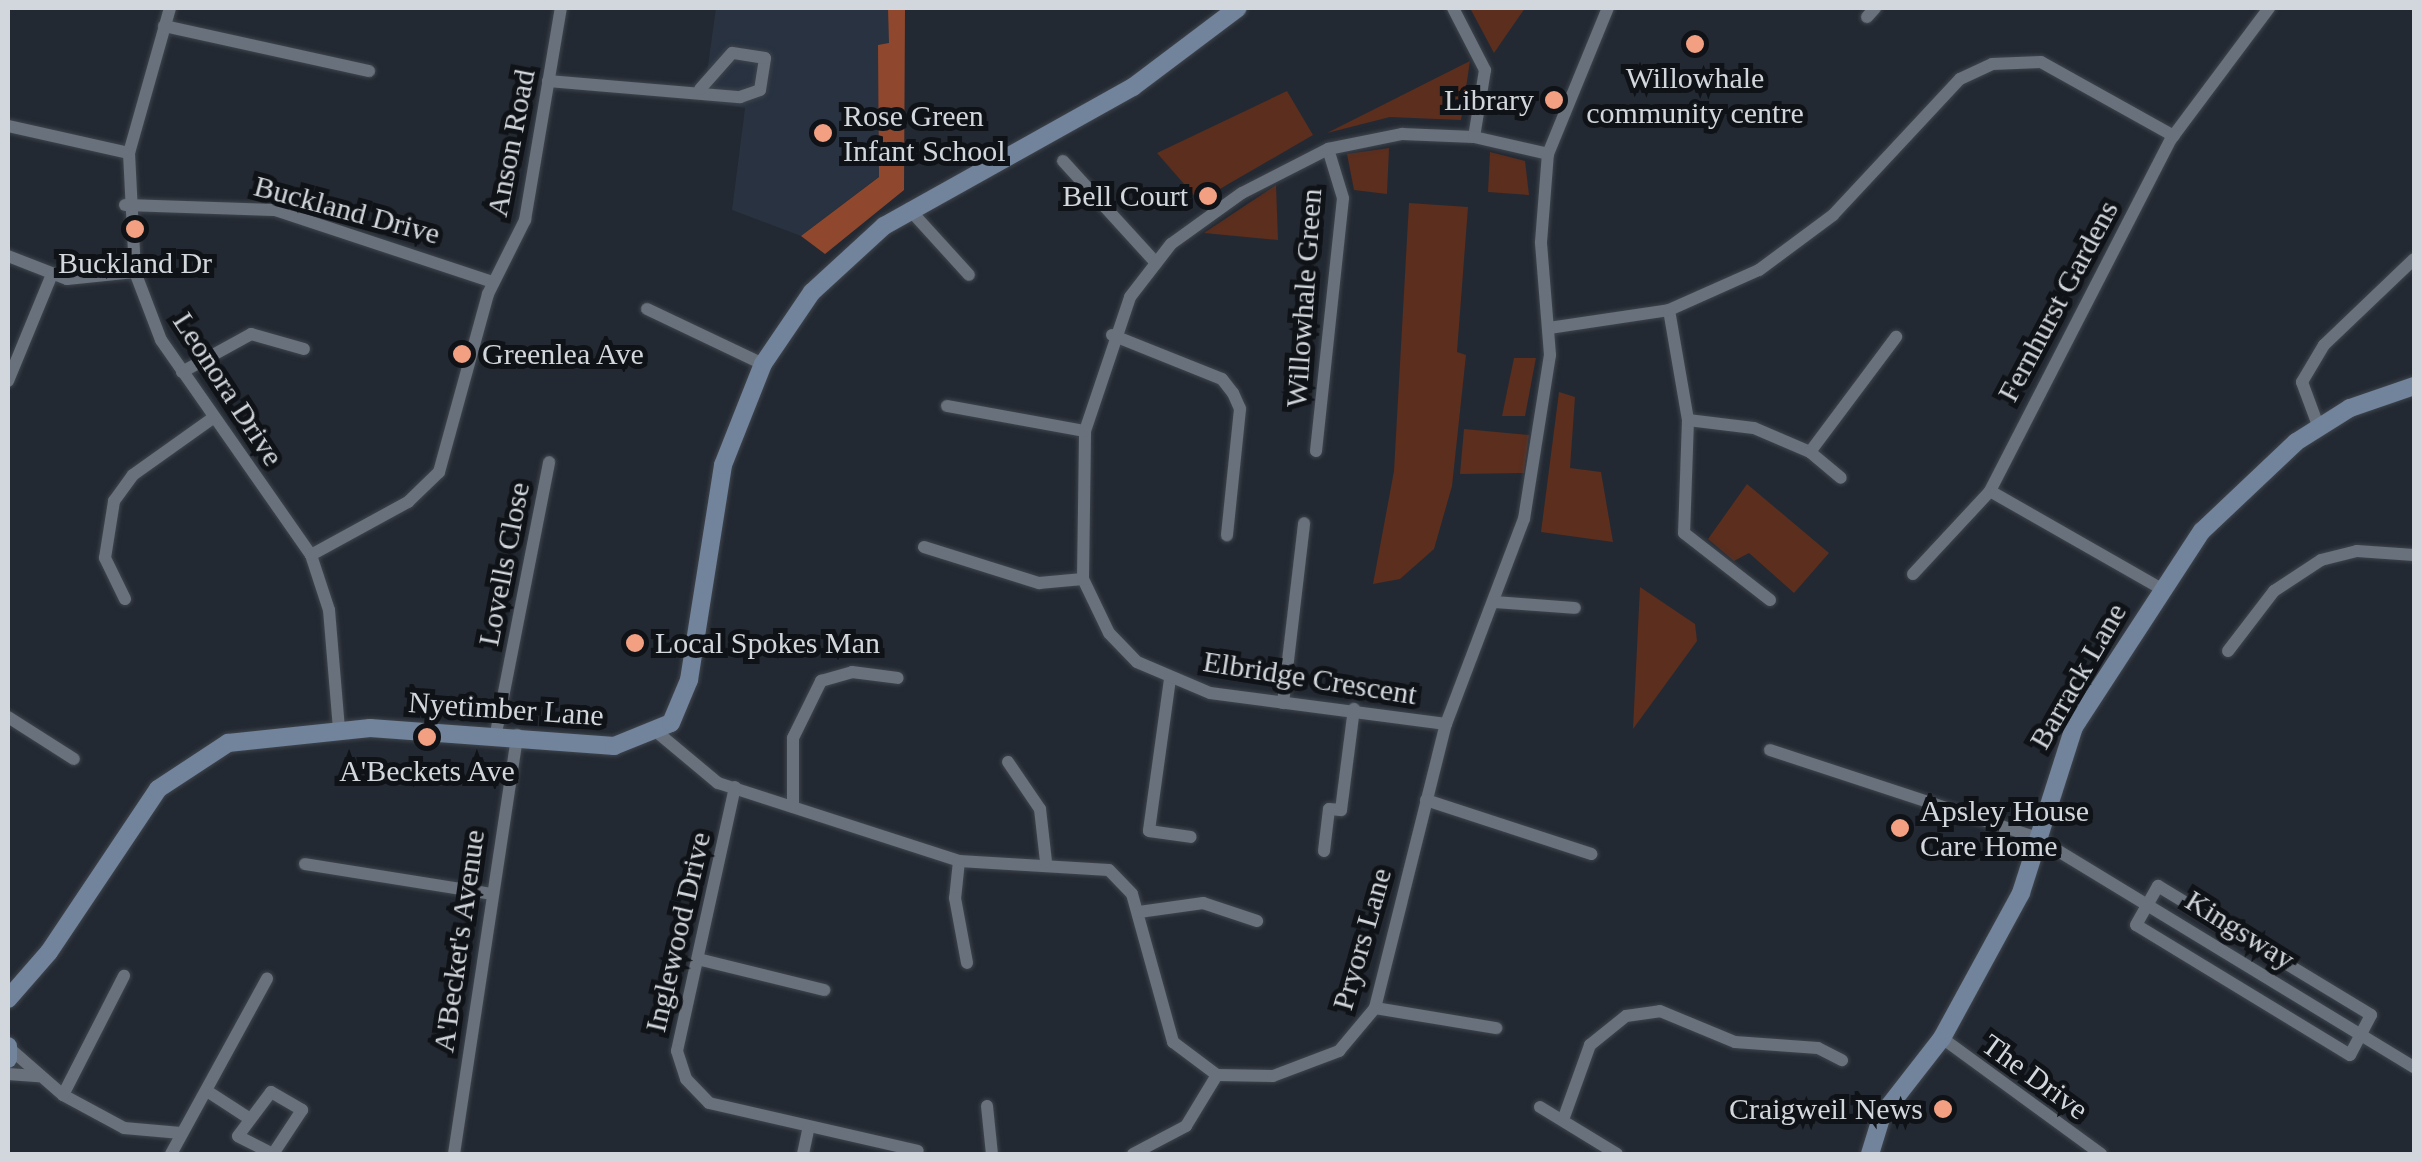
<!DOCTYPE html>
<style>
body{margin:0}
#map{position:relative;width:2422px;height:1162px;overflow:hidden;background:#232932;font-family:Georgia,serif}
div>[style]{position:absolute}
[style*='--x']{left:calc(var(--x)*1px);top:calc(var(--y)*1px);width:calc(var(--w)*1px);rotate:calc(var(--a)*1deg)}
.built>*{inset:0;background:#283240}
.green>*{inset:0;background:#5b2e1e}
.forest>*{inset:0;background:#8f482d}
.roads{filter:drop-shadow(0 0 2px #3f454d) drop-shadow(0 0 2px #3f454d)}
.street>*{height:12px;margin:-6px;padding:0 6px;transform-origin:6px;border-radius:6px;background:#69717c}
.secondary>*{height:18px;margin:-9px;padding:0 9px;transform-origin:9px;border-radius:9px;background:#72839c}
.dots>*{width:28px;height:28px;translate:-50% -50%;box-sizing:border-box;border:5px solid #0f1216;border-radius:50%}
span{translate:-50% -50%;white-space:nowrap;text-align:center;line-height:1.15;-webkit-text-stroke:10px #0f1216;paint-order:stroke}
.poi-label{font-size:30px;color:#d2d7dd}
.right{translate:-100% -50%;text-align:right}
.left{translate:0 -50%;text-align:left}
.street-label{font-size:30px;color:#d2d7dd}
.frame{position:absolute;inset:0;border:10px solid #d2d7dd;pointer-events:none}
</style>
<div id="map">
<div class="built">
<i style="clip-path:polygon(716px 8px,905px 8px,902px 159px,801px 236px,732px 210px,745px 108px,703px 101px)"></i>
</div>
<div class="green">
<i style="clip-path:polygon(1470px 8px,1525px 8px,1494px 53px)"></i>
<i style="clip-path:polygon(1470px 61px,1461px 120px,1390px 117px,1327px 133px)"></i>
<i style="clip-path:polygon(1287px 91px,1313px 135px,1199px 201px,1157px 153px)"></i>
<i style="clip-path:polygon(1389px 148px,1387px 194px,1354px 190px,1347px 154px)"></i>
<i style="clip-path:polygon(1490px 152px,1525px 161px,1529px 195px,1488px 192px)"></i>
<i style="clip-path:polygon(1276px 185px,1278px 240px,1204px 233px)"></i>
<i style="clip-path:polygon(1409px 203px,1468px 207px,1457px 352px,1466px 355px,1452px 486px,1434px 549px,1400px 579px,1373px 584px,1394px 471px)"></i>
<i style="clip-path:polygon(1514px 358px,1536px 358px,1525px 416px,1502px 416px)"></i>
<i style="clip-path:polygon(1559px 392px,1575px 397px,1570px 468px,1601px 472px,1613px 542px,1541px 532px)"></i>
<i style="clip-path:polygon(1464px 429px,1529px 435px,1524px 473px,1460px 474px)"></i>
<i style="clip-path:polygon(1747px 484px,1829px 553px,1794px 593px,1749px 553px,1734px 561px,1708px 539px)"></i>
<i style="clip-path:polygon(1640px 587px,1695px 624px,1697px 641px,1633px 729px)"></i>
</div>
<div class="forest">
<i style="clip-path:polygon(888px 8px,905px 8px,904px 190px,825px 254px,801px 236px,879px 177px,878px 45px,889px 43px)"></i>
</div>
<div class="roads">
<div class="street">
<i style="--x:170;--y:8;--w:151;--a:105.8"></i>
<i style="--x:129;--y:153;--w:119;--a:87.1"></i>
<i style="--x:135;--y:272;--w:73;--a:69.1"></i>
<i style="--x:161;--y:340;--w:262;--a:55.1"></i>
<i style="--x:311;--y:555;--w:58;--a:71.9"></i>
<i style="--x:329;--y:610;--w:118;--a:85.2"></i>
<i style="--x:1453;--y:8;--w:70;--a:62.7"></i>
<i style="--x:1485;--y:70;--w:68;--a:99.3"></i>
<i style="--x:1867;--y:17;--w:12;--a:-48"></i>
<i style="--x:164;--y:26;--w:210;--a:12.4"></i>
<i style="--x:548;--y:81;--w:193;--a:4.8"></i>
<i style="--x:740;--y:97;--w:21;--a:-19"></i>
<i style="--x:760;--y:90;--w:32;--a:-81"></i>
<i style="--x:765;--y:58;--w:33;--a:-171"></i>
<i style="--x:732;--y:53;--w:48;--a:131.6"></i>
<i style="--x:8;--y:126;--w:124;--a:12.6"></i>
<i style="--x:1063;--y:161;--w:138;--a:47.6"></i>
<i style="--x:125;--y:205;--w:150;--a:1.9"></i>
<i style="--x:275;--y:210;--w:230;--a:18.3"></i>
<i style="--x:909;--y:209;--w:89;--a:47.7"></i>
<i style="--x:8;--y:256;--w:63;--a:21.3"></i>
<i style="--x:67;--y:279;--w:68;--a:-5.9"></i>
<i style="--x:647;--y:309;--w:128;--a:25.4"></i>
<i style="--x:1669;--y:310;--w:112;--a:80.2"></i>
<i style="--x:1688;--y:420;--w:113;--a:92"></i>
<i style="--x:1684;--y:533;--w:109;--a:37.9"></i>
<i style="--x:1549;--y:328;--w:121;--a:-8.5"></i>
<i style="--x:1669;--y:310;--w:98;--a:-24"></i>
<i style="--x:1759;--y:270;--w:92;--a:-36.6"></i>
<i style="--x:1833;--y:215;--w:186;--a:-47"></i>
<i style="--x:1960;--y:79;--w:35;--a:-25"></i>
<i style="--x:1992;--y:64;--w:49;--a:-2.3"></i>
<i style="--x:2041;--y:62;--w:152;--a:29.1"></i>
<i style="--x:1112;--y:335;--w:118;--a:21.8"></i>
<i style="--x:1222;--y:379;--w:18;--a:52"></i>
<i style="--x:1233;--y:393;--w:17;--a:66"></i>
<i style="--x:1240;--y:409;--w:127;--a:95.9"></i>
<i style="--x:182;--y:372;--w:79;--a:-28.8"></i>
<i style="--x:251;--y:334;--w:55;--a:15.8"></i>
<i style="--x:8;--y:381;--w:116;--a:-67.6"></i>
<i style="--x:947;--y:406;--w:140;--a:10.3"></i>
<i style="--x:1688;--y:420;--w:66;--a:6.9"></i>
<i style="--x:1754;--y:428;--w:61;--a:23.2"></i>
<i style="--x:1810;--y:452;--w:144;--a:-53.2"></i>
<i style="--x:2319;--y:428;--w:49;--a:-110.3"></i>
<i style="--x:2302;--y:382;--w:43;--a:-59.3"></i>
<i style="--x:2324;--y:345;--w:124;--a:-43.7"></i>
<i style="--x:1316;--y:451;--w:254;--a:-83.9"></i>
<i style="--x:1343;--y:198;--w:51;--a:-107"></i>
<i style="--x:1810;--y:452;--w:40;--a:40"></i>
<i style="--x:1990;--y:491;--w:198;--a:29.7"></i>
<i style="--x:924;--y:547;--w:121;--a:17.4"></i>
<i style="--x:1039;--y:583;--w:44;--a:-5.2"></i>
<i style="--x:311;--y:555;--w:111;--a:-28.7"></i>
<i style="--x:408;--y:502;--w:43;--a:-44.1"></i>
<i style="--x:439;--y:472;--w:185;--a:-74.6"></i>
<i style="--x:488;--y:294;--w:83;--a:-63.4"></i>
<i style="--x:525;--y:220;--w:215;--a:-80.4"></i>
<i style="--x:1913;--y:574;--w:113;--a:-47.1"></i>
<i style="--x:1990;--y:491;--w:396;--a:-62.8"></i>
<i style="--x:2171;--y:139;--w:164;--a:-53.2"></i>
<i style="--x:125;--y:599;--w:46;--a:-116"></i>
<i style="--x:105;--y:558;--w:58;--a:-81"></i>
<i style="--x:114;--y:501;--w:32;--a:-54"></i>
<i style="--x:133;--y:475;--w:98;--a:-35.5"></i>
<i style="--x:1494;--y:602;--w:81;--a:4.2"></i>
<i style="--x:2228;--y:651;--w:76;--a:-52.5"></i>
<i style="--x:2274;--y:591;--w:56;--a:-33.4"></i>
<i style="--x:2321;--y:560;--w:37;--a:-14"></i>
<i style="--x:2357;--y:551;--w:57;--a:4"></i>
<i style="--x:1170;--y:679;--w:153;--a:97.9"></i>
<i style="--x:1149;--y:831;--w:42;--a:8.1"></i>
<i style="--x:1283;--y:703;--w:181;--a:-83.3"></i>
<i style="--x:8;--y:717;--w:78;--a:32.5"></i>
<i style="--x:1446;--y:724;--w:238;--a:-172.5"></i>
<i style="--x:1210;--y:693;--w:79;--a:-157"></i>
<i style="--x:1137;--y:662;--w:40;--a:-134"></i>
<i style="--x:1109;--y:633;--w:60;--a:-115.7"></i>
<i style="--x:1083;--y:579;--w:148;--a:-89.2"></i>
<i style="--x:1085;--y:431;--w:141;--a:-71.4"></i>
<i style="--x:1130;--y:297;--w:67;--a:-52.3"></i>
<i style="--x:1171;--y:244;--w:87;--a:-35.7"></i>
<i style="--x:1242;--y:193;--w:97;--a:-27.1"></i>
<i style="--x:1328;--y:149;--w:76;--a:-11.5"></i>
<i style="--x:1402;--y:134;--w:72;--a:2.4"></i>
<i style="--x:1474;--y:137;--w:76;--a:12.9"></i>
<i style="--x:496;--y:733;--w:276;--a:-78.9"></i>
<i style="--x:658;--y:733;--w:78;--a:39.8"></i>
<i style="--x:718;--y:783;--w:253;--a:17.9"></i>
<i style="--x:959;--y:861;--w:150;--a:3.4"></i>
<i style="--x:1109;--y:870;--w:33;--a:46"></i>
<i style="--x:1132;--y:894;--w:154;--a:74.5"></i>
<i style="--x:1173;--y:1042;--w:55;--a:36.9"></i>
<i style="--x:1217;--y:1075;--w:56;--a:1"></i>
<i style="--x:1273;--y:1076;--w:71;--a:-20.7"></i>
<i style="--x:1339;--y:1051;--w:56;--a:-50.1"></i>
<i style="--x:1375;--y:1008;--w:293;--a:-76"></i>
<i style="--x:1446;--y:724;--w:219;--a:-69.2"></i>
<i style="--x:1524;--y:519;--w:166;--a:-81"></i>
<i style="--x:1550;--y:355;--w:113;--a:-94.6"></i>
<i style="--x:1541;--y:242;--w:88;--a:-85.5"></i>
<i style="--x:1548;--y:154;--w:158;--a:-67.7"></i>
<i style="--x:1770;--y:750;--w:281;--a:18.2"></i>
<i style="--x:2037;--y:838;--w:441;--a:31.3"></i>
<i style="--x:1008;--y:762;--w:57;--a:55.8"></i>
<i style="--x:1040;--y:809;--w:53;--a:83.5"></i>
<i style="--x:735;--y:787;--w:270;--a:102.4"></i>
<i style="--x:677;--y:1051;--w:29;--a:72"></i>
<i style="--x:686;--y:1079;--w:33;--a:46"></i>
<i style="--x:709;--y:1103;--w:214;--a:12.9"></i>
<i style="--x:1426;--y:800;--w:174;--a:18.1"></i>
<i style="--x:793;--y:807;--w:69;--a:-90"></i>
<i style="--x:793;--y:738;--w:64;--a:-63.8"></i>
<i style="--x:821;--y:681;--w:32;--a:-16"></i>
<i style="--x:852;--y:672;--w:46;--a:7.4"></i>
<i style="--x:1324;--y:851;--w:42;--a:-83.2"></i>
<i style="--x:1329;--y:809;--w:12;--a:5"></i>
<i style="--x:1341;--y:810;--w:102;--a:-82.7"></i>
<i style="--x:959;--y:861;--w:37;--a:96"></i>
<i style="--x:955;--y:898;--w:66;--a:79.5"></i>
<i style="--x:305;--y:864;--w:189;--a:9.1"></i>
<i style="--x:2158;--y:886;--w:249;--a:31.2"></i>
<i style="--x:2371;--y:1015;--w:45;--a:117.7"></i>
<i style="--x:2350;--y:1055;--w:250;--a:-148.7"></i>
<i style="--x:2136;--y:925;--w:45;--a:-60.6"></i>
<i style="--x:1139;--y:912;--w:65;--a:-8"></i>
<i style="--x:1203;--y:903;--w:57;--a:18.4"></i>
<i style="--x:702;--y:960;--w:126;--a:13.8"></i>
<i style="--x:1375;--y:1008;--w:123;--a:9.4"></i>
<i style="--x:1942;--y:1038;--w:197;--a:36.1"></i>
<i style="--x:8;--y:1047;--w:73;--a:41.1"></i>
<i style="--x:63;--y:1095;--w:69;--a:28.4"></i>
<i style="--x:124;--y:1128;--w:57;--a:5"></i>
<i style="--x:8;--y:1074;--w:31;--a:4"></i>
<i style="--x:207;--y:1091;--w:48;--a:33"></i>
<i style="--x:271;--y:1092;--w:36;--a:30"></i>
<i style="--x:302;--y:1110;--w:53;--a:123.4"></i>
<i style="--x:273;--y:1154;--w:39;--a:-153"></i>
<i style="--x:238;--y:1136;--w:55;--a:-53.1"></i>
<i style="--x:63;--y:1095;--w:134;--a:-62.9"></i>
<i style="--x:987;--y:1106;--w:48;--a:84.1"></i>
<i style="--x:1540;--y:1107;--w:90;--a:31.4"></i>
<i style="--x:1563;--y:1120;--w:80;--a:-70.2"></i>
<i style="--x:1590;--y:1045;--w:46;--a:-38.9"></i>
<i style="--x:1626;--y:1016;--w:34;--a:-8"></i>
<i style="--x:1660;--y:1011;--w:81;--a:22.5"></i>
<i style="--x:1735;--y:1042;--w:83;--a:4.1"></i>
<i style="--x:1818;--y:1048;--w:27;--a:27"></i>
<i style="--x:171;--y:1154;--w:200;--a:-61.3"></i>
<i style="--x:454;--y:1154;--w:424;--a:-81.4"></i>
<i style="--x:803;--y:1154;--w:25;--a:-78"></i>
<i style="--x:1133;--y:1154;--w:60;--a:-27.8"></i>
<i style="--x:1186;--y:1126;--w:60;--a:-58.7"></i>
</div>
<div class="secondary">
<i style="--x:8;--y:999;--w:62;--a:-48.9"></i>
<i style="--x:49;--y:952;--w:196;--a:-56.2"></i>
<i style="--x:158;--y:789;--w:84;--a:-33.3"></i>
<i style="--x:228;--y:743;--w:143;--a:-6"></i>
<i style="--x:370;--y:728;--w:245;--a:4.2"></i>
<i style="--x:614;--y:746;--w:61;--a:-22"></i>
<i style="--x:671;--y:723;--w:47;--a:-67.3"></i>
<i style="--x:689;--y:680;--w:218;--a:-81"></i>
<i style="--x:723;--y:465;--w:109;--a:-68.4"></i>
<i style="--x:763;--y:364;--w:87;--a:-55.8"></i>
<i style="--x:812;--y:292;--w:98;--a:-42.5"></i>
<i style="--x:884;--y:226;--w:285;--a:-29.2"></i>
<i style="--x:1133;--y:87;--w:131;--a:-37"></i>
<i style="--x:8;--y:1046;--w:13;--a:90"></i>
<i style="--x:1870;--y:1154;--w:41;--a:-72.9"></i>
<i style="--x:1882;--y:1115;--w:98;--a:-52.1"></i>
<i style="--x:1942;--y:1038;--w:165;--a:-61.4"></i>
<i style="--x:2021;--y:893;--w:174;--a:-72.3"></i>
<i style="--x:2074;--y:727;--w:234;--a:-56.9"></i>
<i style="--x:2202;--y:531;--w:129;--a:-43.4"></i>
<i style="--x:2296;--y:442;--w:64;--a:-32.2"></i>
<i style="--x:2350;--y:408;--w:68;--a:-19"></i>
</div>
</div>
<div class="dots">
<i style="left:1695px;top:44px;background:#f3a082"></i>
<i style="left:1554px;top:100px;background:#f3a082"></i>
<i style="left:823px;top:133px;background:#f3a082"></i>
<i style="left:1208px;top:196px;background:#f3a082"></i>
<i style="left:135px;top:229px;background:#f3a082"></i>
<i style="left:462px;top:354px;background:#f3a082"></i>
<i style="left:635px;top:643px;background:#f3a082"></i>
<i style="left:427px;top:737px;background:#f3a082"></i>
<i style="left:1900px;top:828px;background:#f3a082"></i>
<i style="left:1943px;top:1109px;background:#f3a082"></i>
</div>
<div class="poi-label">
<span style="left:1695px;top:95px">Willowhale<br>community centre</span>
<span class="right" style="left:1534px;top:100px">Library</span>
<span class="left" style="left:843px;top:133px">Rose Green<br>Infant School</span>
<span class="right" style="left:1188px;top:196px">Bell Court</span>
<span style="left:135px;top:263px">Buckland Dr</span>
<span class="left" style="left:482px;top:354px">Greenlea Ave</span>
<span class="left" style="left:655px;top:643px">Local Spokes Man</span>
<span style="left:427px;top:771px">A'Beckets Ave</span>
<span class="left" style="left:1920px;top:828px">Apsley House<br>Care Home</span>
<span class="right" style="left:1923px;top:1109px">Craigweil News</span>
</div>
<div class="street-label">
<span style="left:511px;top:143px;rotate:-79deg">Anson Road</span>
<span style="left:347px;top:210px;rotate:15deg">Buckland Drive</span>
<span style="left:1304px;top:298px;rotate:-86deg">Willowhale Green</span>
<span style="left:2058px;top:301px;rotate:-62deg">Fernhurst Gardens</span>
<span style="left:228px;top:389px;rotate:57deg">Leonora Drive</span>
<span style="left:504px;top:564px;rotate:-79deg">Lovells Close</span>
<span style="left:2078px;top:676px;rotate:-60deg">Barrack Lane</span>
<span style="left:1310px;top:678px;rotate:9deg">Elbridge Crescent</span>
<span style="left:506px;top:709px;rotate:4deg">Nyetimber Lane</span>
<span style="left:2240px;top:930px;rotate:32deg">Kingsway</span>
<span style="left:678px;top:932px;rotate:-77deg">Inglewood Drive</span>
<span style="left:1362px;top:939px;rotate:-74deg">Pryors Lane</span>
<span style="left:459px;top:941px;rotate:-82deg">A'Becket's Avenue</span>
<span style="left:2035px;top:1077px;rotate:36deg">The Drive</span>
</div>
<div class="frame"></div>
</div>
